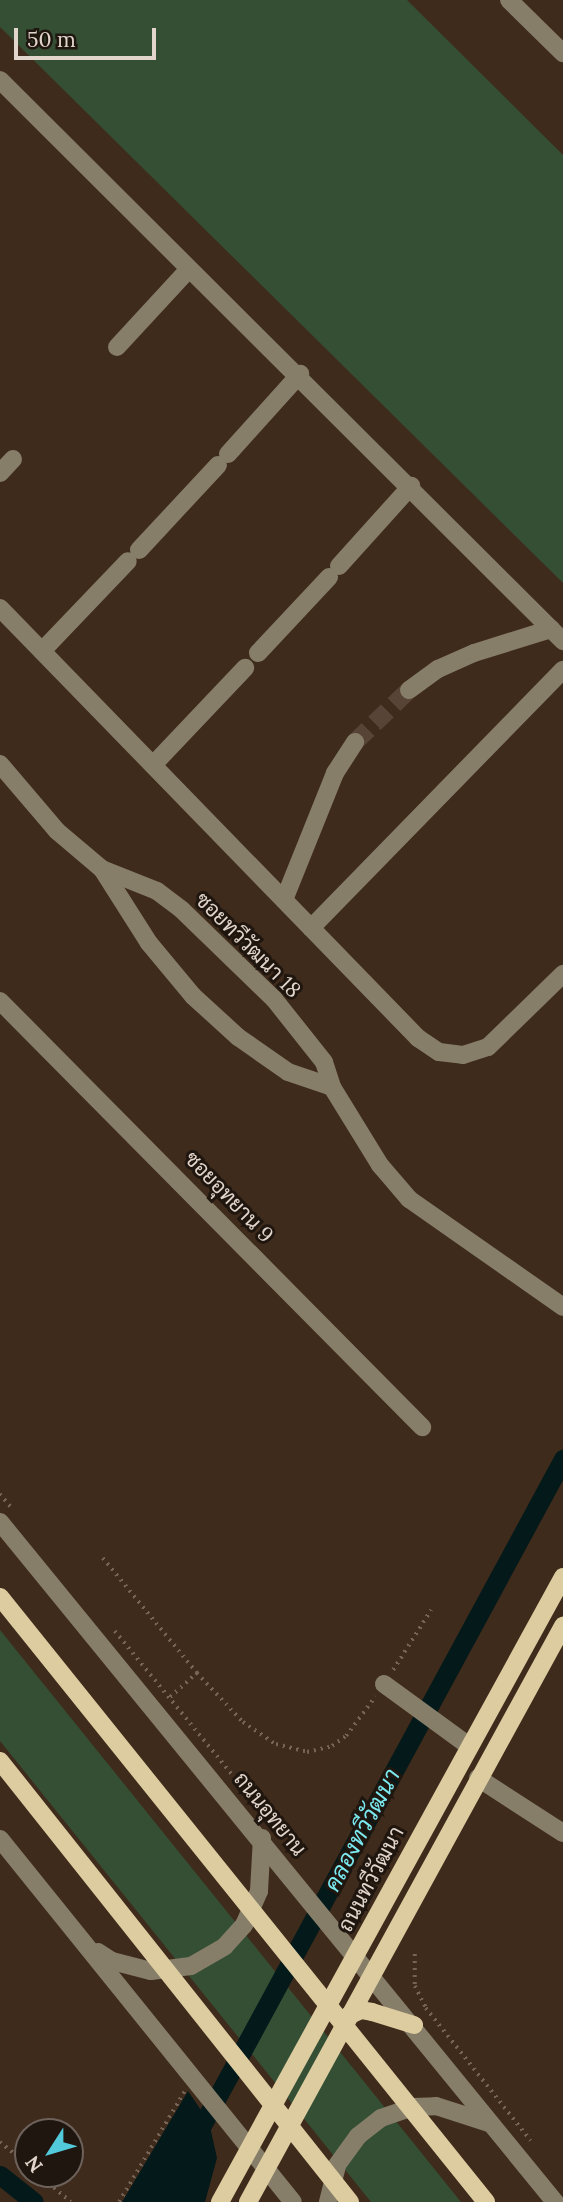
<!DOCTYPE html>
<meta charset="utf-8">
<style>
body{margin:0}
#map{position:relative;width:563px;height:2202px;overflow:hidden;background:#3f2b1c;font-family:Lora,Sarabun,serif}
div>[style]{position:absolute}
[style*='--x']{left:calc(var(--x)*1px);top:calc(var(--y)*1px);width:calc(var(--w)*1px);rotate:calc(var(--a)*1deg)}
.green>*{inset:0;background:#354f35}
.water>*{inset:0;background:#03191a}
.canal>*{height:19px;margin:-9.5px;padding:0 9.5px;transform-origin:9.5px;border-radius:9.5px;background:#03191a}
.minor-tunnel>*{height:18px;margin-top:-9px;transform-origin:0;background:repeating-linear-gradient(90deg,#574436 0 18px,transparent 0 27px)}
.path>*{height:3.5px;margin-top:-1.75px;transform-origin:0;background:repeating-linear-gradient(90deg,#766457 0 2px,transparent 0 7px)}
.minor>*{height:18px;margin:-9px;padding:0 9px;transform-origin:9px;border-radius:9px;background:#867e69}
.major>*{height:18px;margin:-9px;padding:0 9px;transform-origin:9px;border-radius:9px;background:#ddcca0}
.major-bridge>*{height:18px;margin:-9px;padding:0 9px;transform-origin:9px;border-radius:9px;background:#ddcca0}
span{translate:-50% -50%;white-space:nowrap;text-align:center;line-height:1.15;-webkit-text-stroke:6px #1f160f;paint-order:stroke}
.street-label{font-size:21px;color:#e2d5cc}
.water-label{font-size:23px;color:#7beaf1;font-style:italic}
.north{position:absolute;left:14px;top:2118px;width:70px;height:70px;box-sizing:border-box;background:#1f160f;border:2px solid #6d625b;border-radius:50%;rotate:233deg;font-size:19px;font-weight:700;line-height:28px;text-align:center;color:#e2d5cc}
.north::after{content:'';display:block;margin:auto;width:24px;height:32px;background:#53cadc;clip-path:polygon(50% 0,100% 100%,50% 72%,0 100%)}
.scale{position:absolute;left:14px;top:28px;width:142px;height:32px;box-sizing:border-box;border:4px solid #e2d5cc;border-top:0;padding-left:9px;font-size:21px;line-height:24px;white-space:nowrap;color:#e2d5cc;-webkit-text-stroke:5px #1f160f;paint-order:stroke}
</style>
<div id="map">
<div class="green">
<i style="clip-path:polygon(0 0,407px 0,563px 155px,563px 583px,0 27px)"></i>
<i style="clip-path:polygon(0 1630px,461px 2202px,371px 2202px,0 1741px)"></i>
</div>
<div class="water">
<i style="clip-path:polygon(188px 2091px,209px 2122px,217px 2158px,205px 2202px,122px 2202px)"></i>
</div>
<div class="canal">
<i style="--x:194;--y:2140;--w:775;--a:-61.55"></i>
<i style="--x:0;--y:2175;--w:43;--a:38.5"></i>
</div>
<div class="minor-tunnel">
<i style="--x:355;--y:742;--w:75;--a:-43.9"></i>
</div>
<div class="path">
<i style="--x:0;--y:1494;--w:17;--a:50"></i>
<i style="--x:103;--y:1558;--w:149;--a:50.7"></i>
<i style="--x:115;--y:1631;--w:230;--a:50.8"></i>
<i style="--x:393;--y:1670;--w:71;--a:-57.7"></i>
<i style="--x:170;--y:1697;--w:36;--a:-42"></i>
<i style="--x:197;--y:1673;--w:67;--a:46.8"></i>
<i style="--x:243;--y:1722;--w:40;--a:34"></i>
<i style="--x:276;--y:1744;--w:32;--a:14"></i>
<i style="--x:307;--y:1752;--w:26;--a:-13"></i>
<i style="--x:332;--y:1746;--w:17;--a:-36"></i>
<i style="--x:346;--y:1736;--w:49;--a:-53.4"></i>
<i style="--x:415;--y:1954;--w:32;--a:90"></i>
<i style="--x:415;--y:1986;--w:25;--a:63"></i>
<i style="--x:426;--y:2008;--w:169;--a:51.7"></i>
<i style="--x:0;--y:2142;--w:36;--a:39"></i>
<i style="--x:38;--y:2174;--w:43;--a:40.3"></i>
<i style="--x:119;--y:2202;--w:128;--a:-59.4"></i>
</div>
<div class="minor">
<i style="--x:509;--y:0;--w:76;--a:44.5"></i>
<i style="--x:0;--y:80;--w:795;--a:44.9"></i>
<i style="--x:117;--y:347;--w:106;--a:-47.3"></i>
<i style="--x:228;--y:454;--w:108;--a:-48"></i>
<i style="--x:0;--y:473;--w:19;--a:-47"></i>
<i style="--x:139;--y:550;--w:116;--a:-47.1"></i>
<i style="--x:339;--y:566;--w:108;--a:-48"></i>
<i style="--x:0;--y:608;--w:600;--a:45.81"></i>
<i style="--x:418;--y:1038;--w:25;--a:34"></i>
<i style="--x:439;--y:1052;--w:24;--a:7"></i>
<i style="--x:463;--y:1055;--w:26;--a:-18"></i>
<i style="--x:488;--y:1047;--w:105;--a:-44.2"></i>
<i style="--x:42;--y:651;--w:124;--a:-46.3"></i>
<i style="--x:258;--y:653;--w:104;--a:-46.9"></i>
<i style="--x:409;--y:690;--w:36;--a:-36"></i>
<i style="--x:438;--y:669;--w:39;--a:-24"></i>
<i style="--x:474;--y:653;--w:81;--a:-17.3"></i>
<i style="--x:0;--y:764;--w:88;--a:49.6"></i>
<i style="--x:57;--y:831;--w:59;--a:40.2"></i>
<i style="--x:102;--y:869;--w:59;--a:21.8"></i>
<i style="--x:157;--y:891;--w:31;--a:37"></i>
<i style="--x:182;--y:910;--w:128;--a:44.1"></i>
<i style="--x:274;--y:999;--w:80;--a:51.6"></i>
<i style="--x:324;--y:1062;--w:26;--a:72"></i>
<i style="--x:332;--y:1087;--w:92;--a:58.4"></i>
<i style="--x:380;--y:1165;--w:45;--a:49.5"></i>
<i style="--x:409;--y:1199;--w:188;--a:35"></i>
<i style="--x:153;--y:765;--w:134;--a:-46.5"></i>
<i style="--x:102;--y:869;--w:88;--a:57.6"></i>
<i style="--x:149;--y:943;--w:69;--a:50.3"></i>
<i style="--x:193;--y:996;--w:61;--a:42.3"></i>
<i style="--x:238;--y:1037;--w:61;--a:35"></i>
<i style="--x:288;--y:1072;--w:46;--a:18.8"></i>
<i style="--x:284;--y:900;--w:137;--a:-68.1"></i>
<i style="--x:335;--y:773;--w:37;--a:-57"></i>
<i style="--x:311;--y:928;--w:361;--a:-45.7"></i>
<i style="--x:0;--y:1001;--w:600;--a:45.27"></i>
<i style="--x:0;--y:1522;--w:878;--a:50.78"></i>
<i style="--x:384;--y:1684;--w:105;--a:36.1"></i>
<i style="--x:478;--y:1778;--w:101;--a:32.9"></i>
<i style="--x:0;--y:1839;--w:466;--a:51.1"></i>
<i style="--x:98;--y:1952;--w:17;--a:33"></i>
<i style="--x:112;--y:1961;--w:40;--a:14.4"></i>
<i style="--x:151;--y:1971;--w:40;--a:-7.1"></i>
<i style="--x:191;--y:1966;--w:39;--a:-30"></i>
<i style="--x:225;--y:1946;--w:28;--a:-48"></i>
<i style="--x:244;--y:1925;--w:37;--a:-66"></i>
<i style="--x:259;--y:1891;--w:53;--a:-86.8"></i>
<i style="--x:328;--y:2202;--w:38;--a:-76"></i>
<i style="--x:337;--y:2165;--w:36;--a:-54"></i>
<i style="--x:358;--y:2136;--w:29;--a:-38"></i>
<i style="--x:381;--y:2118;--w:34;--a:-19"></i>
<i style="--x:413;--y:2107;--w:23;--a:-2"></i>
<i style="--x:436;--y:2106;--w:56;--a:17.8"></i>
</div>
<div class="major">
<i style="--x:348;--y:2016;--w:14;--a:-25"></i>
<i style="--x:361;--y:2010;--w:11;--a:10"></i>
<i style="--x:372;--y:2012;--w:44;--a:17.2"></i>
<i style="--x:220;--y:2202;--w:713;--a:-61.24"></i>
<i style="--x:248;--y:2202;--w:657;--a:-61.33"></i>
</div>
<div class="major-bridge">
<i style="--x:0;--y:1597;--w:776;--a:51.22"></i>
<i style="--x:0;--y:1761;--w:563;--a:51.56"></i>
</div>
<div class="street-label">
<span style="left:248px;top:945px;rotate:45deg">ซอยทวีวัฒนา 18</span>
<span style="left:229px;top:1197px;rotate:46deg">ซอยอุทยาน 9</span>
<span style="left:270px;top:1814px;rotate:51deg">ถนนอุทยาน</span>
<span style="left:371px;top:1879px;rotate:-62deg">ถนนทวีวัฒนา</span>
</div>
<div class="water-label">
<span style="left:362px;top:1830px;rotate:-62deg">คลองทวีวัฒนา</span>
</div>
<div class="north">N</div>
<div class="scale">50 m</div>
</div>
